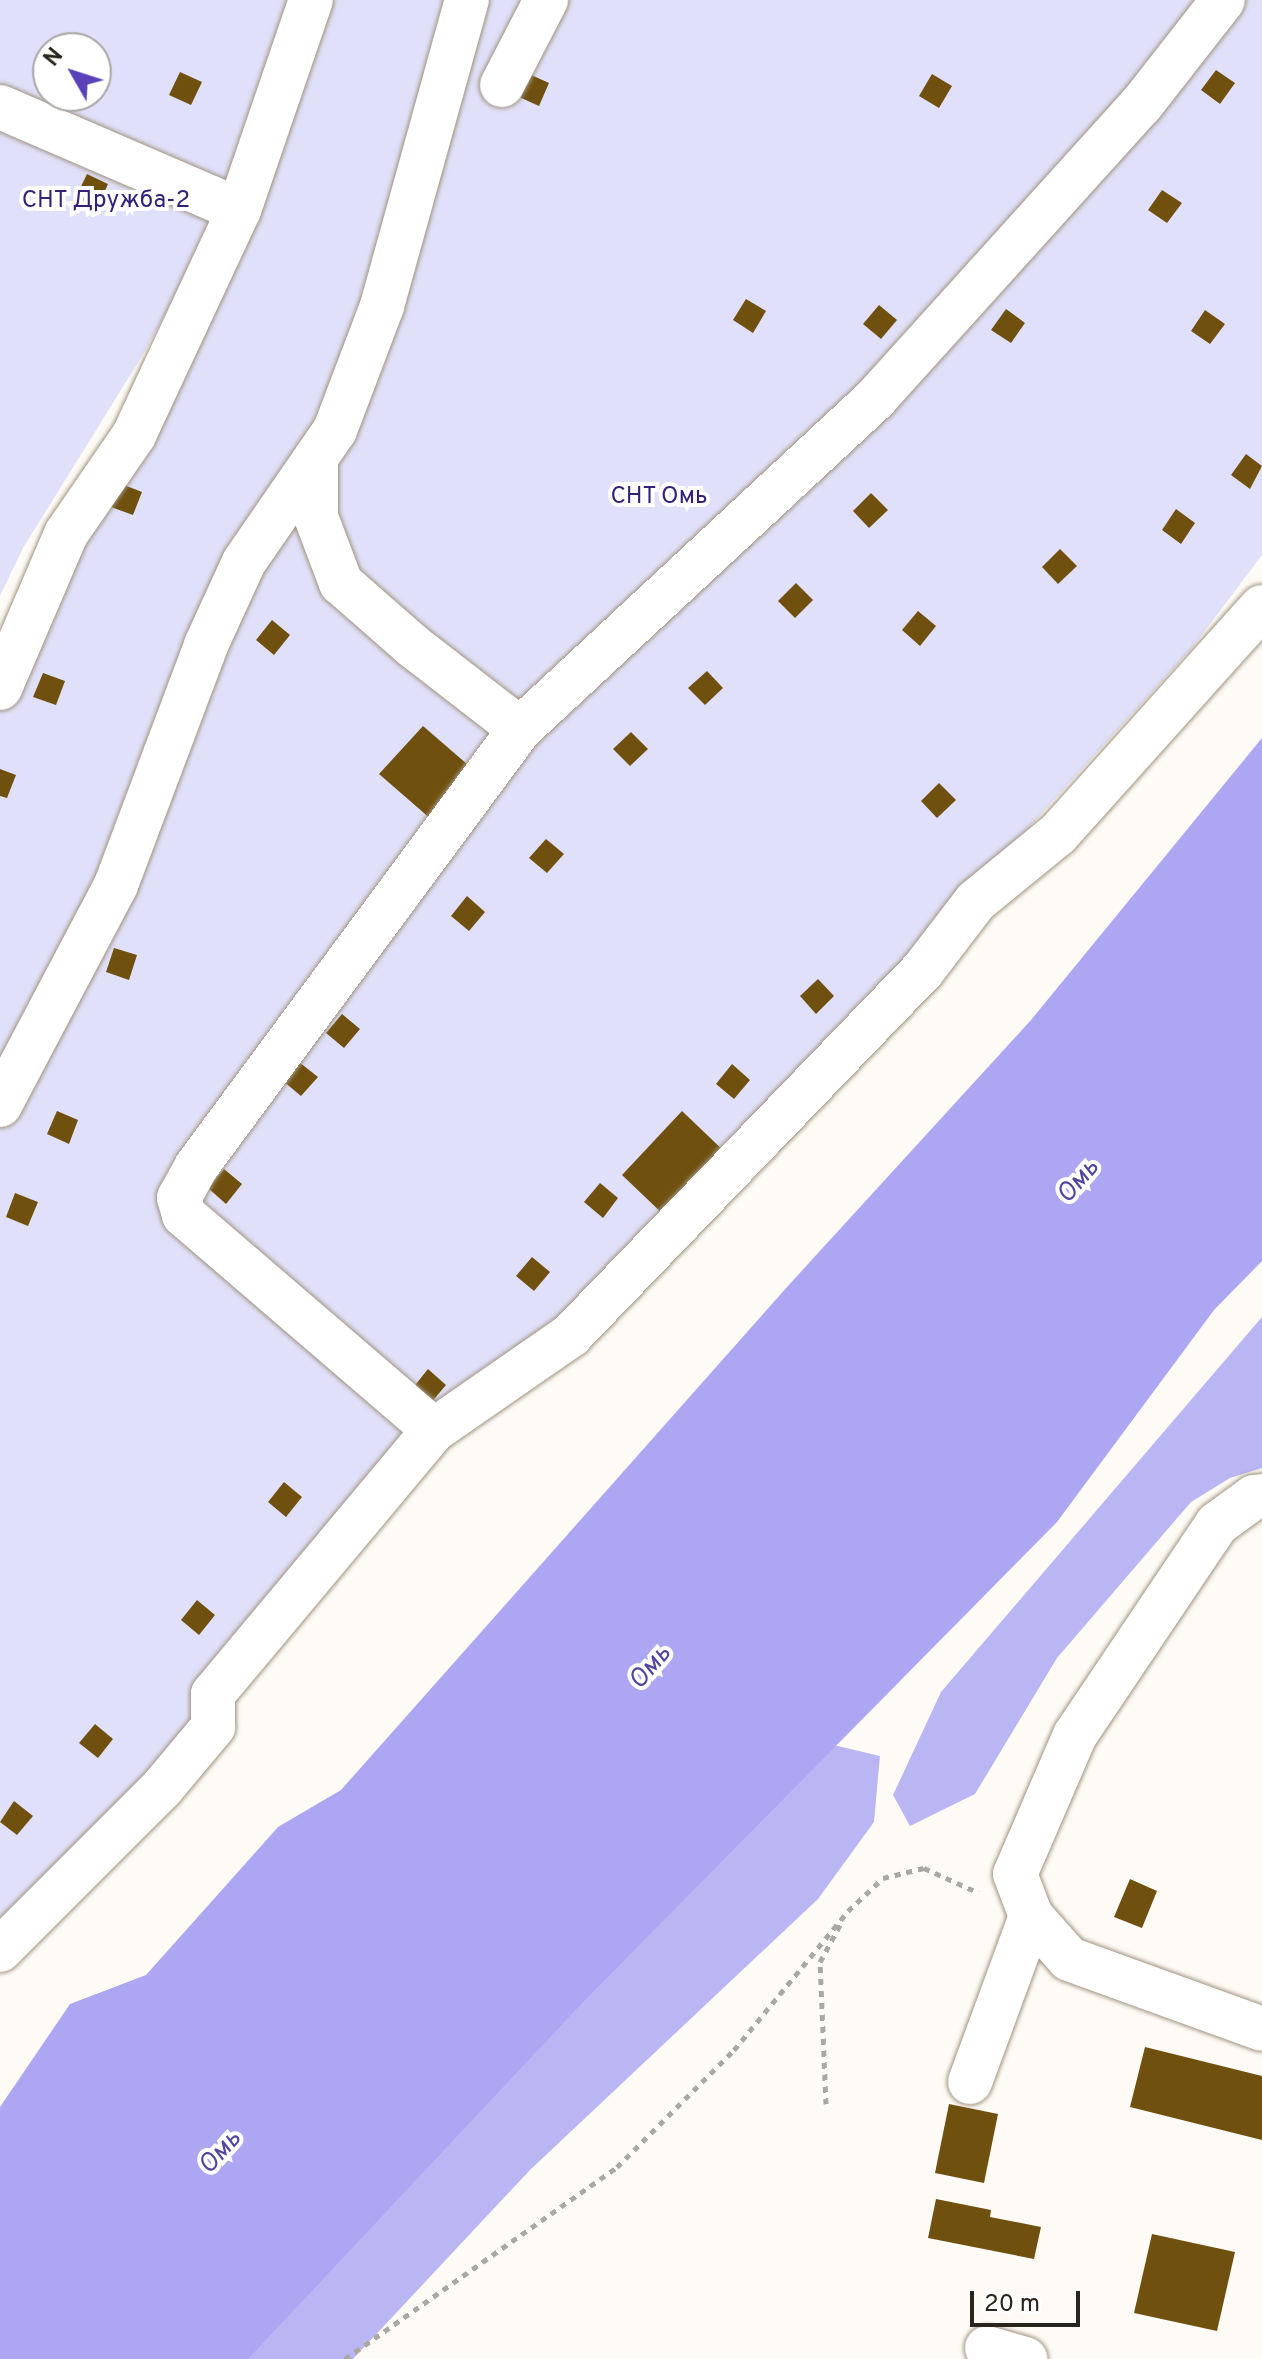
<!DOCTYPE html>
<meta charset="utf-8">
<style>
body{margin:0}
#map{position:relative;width:1262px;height:2359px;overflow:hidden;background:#fefbf6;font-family:Overpass,sans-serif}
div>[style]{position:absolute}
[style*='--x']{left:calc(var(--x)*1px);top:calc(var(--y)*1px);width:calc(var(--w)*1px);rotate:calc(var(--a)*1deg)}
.green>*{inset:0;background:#e1e0fa}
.forest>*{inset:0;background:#bab6f4}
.water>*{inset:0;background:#aca6f3}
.building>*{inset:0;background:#70500f}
.path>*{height:5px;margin-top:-2.5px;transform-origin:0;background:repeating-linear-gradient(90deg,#aba7a1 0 6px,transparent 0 12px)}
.roads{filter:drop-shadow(0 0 2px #a0937e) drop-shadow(0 0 2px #a0937e)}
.minor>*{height:44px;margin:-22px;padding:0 22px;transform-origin:22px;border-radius:22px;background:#fff}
span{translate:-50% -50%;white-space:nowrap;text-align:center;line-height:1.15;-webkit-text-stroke:8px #fff;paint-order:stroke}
.park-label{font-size:24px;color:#352077}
.water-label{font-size:26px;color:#53449e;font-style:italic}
.north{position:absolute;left:32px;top:32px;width:80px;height:80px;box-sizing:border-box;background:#fff;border:2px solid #a9a7a4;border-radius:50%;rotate:309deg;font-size:22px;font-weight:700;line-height:32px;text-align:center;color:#29241c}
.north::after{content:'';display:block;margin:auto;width:28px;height:36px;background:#5a41b9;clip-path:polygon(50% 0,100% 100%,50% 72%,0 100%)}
.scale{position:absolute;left:970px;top:2291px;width:110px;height:36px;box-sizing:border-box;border:4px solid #29241c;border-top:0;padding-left:10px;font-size:24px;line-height:28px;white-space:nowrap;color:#29241c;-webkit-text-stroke:6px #fff;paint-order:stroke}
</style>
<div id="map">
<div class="green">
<i style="clip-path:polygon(evenodd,0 0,301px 0,253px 160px,139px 361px,23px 548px,0 596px,0 0,48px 48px,96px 48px,96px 96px,48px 96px,48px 48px)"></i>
<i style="clip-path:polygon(332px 0,1262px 0,1262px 555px,1192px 648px,752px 1132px,432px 1463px,116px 1825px,0 1923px,0 640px,131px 422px)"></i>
</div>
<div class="forest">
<i style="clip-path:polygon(1262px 1317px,1262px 1468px,1230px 1478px,1191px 1502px,1057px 1658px,975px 1794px,910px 1826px,893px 1795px,941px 1692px)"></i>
<i style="clip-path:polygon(804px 1738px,880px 1756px,874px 1822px,818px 1899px,530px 2170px,353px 2359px,216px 2359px)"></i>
</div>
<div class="water">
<i style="clip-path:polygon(1262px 738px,1262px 1261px,1214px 1310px,1057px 1522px,584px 2001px,248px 2359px,0 2359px,0 2107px,70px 2004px,146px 1975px,278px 1827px,341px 1790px,787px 1287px,1031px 1020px)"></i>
</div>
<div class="building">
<i style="clip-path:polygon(1216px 70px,1235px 83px,1220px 104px,1201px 90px)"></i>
<i style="clip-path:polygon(180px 72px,202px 82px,191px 105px,169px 95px)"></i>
<i style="clip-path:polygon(527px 73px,549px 83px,539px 106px,517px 96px)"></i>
<i style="clip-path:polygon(932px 74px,952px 86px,939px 108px,919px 96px)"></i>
<i style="clip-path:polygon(87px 174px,108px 184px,98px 207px,76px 197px)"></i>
<i style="clip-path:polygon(1162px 190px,1182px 203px,1167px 223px,1148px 210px)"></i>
<i style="clip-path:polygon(746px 299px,766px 311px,753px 333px,733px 320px)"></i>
<i style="clip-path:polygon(879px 305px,897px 320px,881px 339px,863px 324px)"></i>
<i style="clip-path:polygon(1006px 309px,1025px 323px,1011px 343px,991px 330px)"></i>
<i style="clip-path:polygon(1205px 310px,1225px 324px,1210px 344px,1191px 331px)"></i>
<i style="clip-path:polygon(1246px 454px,1262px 466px,1250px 489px,1231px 475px)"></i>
<i style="clip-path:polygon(119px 483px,142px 492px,133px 515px,111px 507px)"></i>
<i style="clip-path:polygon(871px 493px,888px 510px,869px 528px,853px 511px)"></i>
<i style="clip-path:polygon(1176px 509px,1195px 523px,1181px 544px,1162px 530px)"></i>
<i style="clip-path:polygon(1060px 549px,1077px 566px,1058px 584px,1042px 567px)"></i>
<i style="clip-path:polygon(796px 583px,813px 600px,795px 618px,778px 601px)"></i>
<i style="clip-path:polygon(918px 611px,936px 626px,920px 646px,902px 630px)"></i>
<i style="clip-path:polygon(272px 620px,290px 635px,274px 655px,256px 640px)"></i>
<i style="clip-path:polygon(707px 671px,723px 688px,705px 705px,688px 688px)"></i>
<i style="clip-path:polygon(43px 673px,65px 681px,56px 705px,33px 697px)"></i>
<i style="clip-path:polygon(423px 726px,475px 771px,432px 820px,379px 774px)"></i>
<i style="clip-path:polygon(631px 732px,648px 749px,630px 766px,613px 749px)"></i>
<i style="clip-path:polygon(0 769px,16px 775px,7px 798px,0 796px)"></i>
<i style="clip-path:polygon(939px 783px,956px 800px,937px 818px,921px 801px)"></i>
<i style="clip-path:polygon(546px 839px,564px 854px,547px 873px,529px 858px)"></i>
<i style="clip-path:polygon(467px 896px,485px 912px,469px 931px,451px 916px)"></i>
<i style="clip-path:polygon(114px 948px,137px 955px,129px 980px,106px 972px)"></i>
<i style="clip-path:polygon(818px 979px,834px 996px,816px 1014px,800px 996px)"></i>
<i style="clip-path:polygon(342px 1014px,360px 1029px,344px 1048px,326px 1033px)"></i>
<i style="clip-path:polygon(299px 1062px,318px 1077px,301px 1096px,283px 1081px)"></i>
<i style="clip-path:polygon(732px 1064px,750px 1080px,734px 1099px,716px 1084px)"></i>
<i style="clip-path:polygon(57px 1111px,78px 1120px,69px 1144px,47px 1134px)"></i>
<i style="clip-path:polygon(682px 1111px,726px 1153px,666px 1217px,622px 1175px)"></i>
<i style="clip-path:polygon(224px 1169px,242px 1184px,226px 1204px,208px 1188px)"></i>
<i style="clip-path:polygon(600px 1183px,618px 1198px,603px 1218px,584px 1202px)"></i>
<i style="clip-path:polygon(15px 1193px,38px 1202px,28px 1226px,6px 1217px)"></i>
<i style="clip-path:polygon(532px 1257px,550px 1272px,534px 1291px,516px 1276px)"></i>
<i style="clip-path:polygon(428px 1369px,446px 1385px,430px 1404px,412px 1389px)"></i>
<i style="clip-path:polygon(284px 1482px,302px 1497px,286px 1517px,268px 1502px)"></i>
<i style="clip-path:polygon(197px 1600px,215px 1615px,199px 1635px,181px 1620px)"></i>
<i style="clip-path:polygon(95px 1724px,113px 1739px,98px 1758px,79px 1743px)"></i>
<i style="clip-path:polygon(14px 1801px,33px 1816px,17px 1835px,0 1822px)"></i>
<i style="clip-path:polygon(1130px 1879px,1157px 1891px,1142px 1928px,1114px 1917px)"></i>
<i style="clip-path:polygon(1145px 2047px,1262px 2076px,1262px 2140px,1130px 2107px)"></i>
<i style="clip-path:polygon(949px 2104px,998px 2114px,984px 2183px,935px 2173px)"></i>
<i style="clip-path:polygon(936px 2199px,991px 2210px,990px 2217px,1041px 2227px,1034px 2259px,928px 2238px)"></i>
<i style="clip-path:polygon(1152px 2234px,1235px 2252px,1217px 2331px,1134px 2313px)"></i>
</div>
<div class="path">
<i style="--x:848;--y:1911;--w:48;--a:-43.3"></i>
<i style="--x:883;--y:1878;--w:42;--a:-13.7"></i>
<i style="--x:924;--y:1868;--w:60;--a:24.4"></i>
<i style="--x:826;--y:2104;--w:142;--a:-92.4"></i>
<i style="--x:820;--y:1962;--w:44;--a:-61.7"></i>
<i style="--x:345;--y:2359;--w:333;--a:-35.2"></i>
<i style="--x:617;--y:2167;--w:165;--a:-45"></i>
<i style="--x:734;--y:2050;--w:180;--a:-50.6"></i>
</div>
<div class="roads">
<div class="minor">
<i style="--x:502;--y:85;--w:96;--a:-62.6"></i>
<i style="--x:0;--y:107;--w:260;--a:23.3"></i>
<i style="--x:316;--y:458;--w:59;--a:90"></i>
<i style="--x:316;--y:517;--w:71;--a:69.3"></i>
<i style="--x:341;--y:583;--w:96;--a:41.2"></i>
<i style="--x:413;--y:646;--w:135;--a:37.8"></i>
<i style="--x:0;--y:688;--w:168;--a:-66.8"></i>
<i style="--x:66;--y:534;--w:120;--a:-55.5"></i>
<i style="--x:134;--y:435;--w:248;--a:-65"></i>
<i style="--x:239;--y:210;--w:222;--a:-71.1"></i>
<i style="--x:0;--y:1105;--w:249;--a:-62.2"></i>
<i style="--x:116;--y:885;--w:256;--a:-69.4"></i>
<i style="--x:206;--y:645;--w:91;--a:-65.4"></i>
<i style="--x:244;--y:562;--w:160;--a:-55.4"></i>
<i style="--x:335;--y:430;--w:133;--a:-69.2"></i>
<i style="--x:382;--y:306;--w:318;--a:-74.5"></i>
<i style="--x:434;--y:1430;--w:167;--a:-34.7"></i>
<i style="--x:571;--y:1335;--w:507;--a:-46.04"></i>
<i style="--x:923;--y:970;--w:87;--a:-52.5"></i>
<i style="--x:976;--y:901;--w:106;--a:-39.3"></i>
<i style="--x:1058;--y:834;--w:305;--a:-48.1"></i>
<i style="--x:1262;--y:1496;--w:8;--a:173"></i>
<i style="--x:1254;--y:1497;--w:46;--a:143.9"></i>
<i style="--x:1217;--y:1524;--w:254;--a:123.9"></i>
<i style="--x:1075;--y:1735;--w:151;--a:113.3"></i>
<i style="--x:1015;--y:1874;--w:45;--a:69.1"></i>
<i style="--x:1031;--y:1916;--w:57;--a:48.5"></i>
<i style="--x:1069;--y:1959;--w:205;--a:19.9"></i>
<i style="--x:0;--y:1950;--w:229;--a:-45"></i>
<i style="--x:162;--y:1788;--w:80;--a:-50.1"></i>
<i style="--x:213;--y:1727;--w:33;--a:-90"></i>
<i style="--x:213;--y:1694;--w:344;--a:-50.1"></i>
<i style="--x:434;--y:1430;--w:330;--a:-139.3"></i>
<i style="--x:184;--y:1215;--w:18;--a:-106"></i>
<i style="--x:179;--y:1198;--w:35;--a:-61"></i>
<i style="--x:196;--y:1167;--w:545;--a:-53.51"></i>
<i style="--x:520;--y:729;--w:486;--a:-42.9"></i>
<i style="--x:876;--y:398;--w:395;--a:-47.9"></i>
<i style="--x:1141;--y:105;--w:133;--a:-52"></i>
<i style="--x:970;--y:2082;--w:177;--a:-69.8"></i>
<i style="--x:987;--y:2348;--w:40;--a:16"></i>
</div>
</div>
<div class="park-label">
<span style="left:106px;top:202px">СНТ Дружба-2</span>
<span style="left:659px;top:498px">СНТ Омь</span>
</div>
<div class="water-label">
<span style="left:1079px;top:1182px;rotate:-49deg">Омь</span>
<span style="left:651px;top:1668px;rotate:-49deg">Омь</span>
<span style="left:221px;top:2153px;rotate:-48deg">Омь</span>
</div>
<div class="north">N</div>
<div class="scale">20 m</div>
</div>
